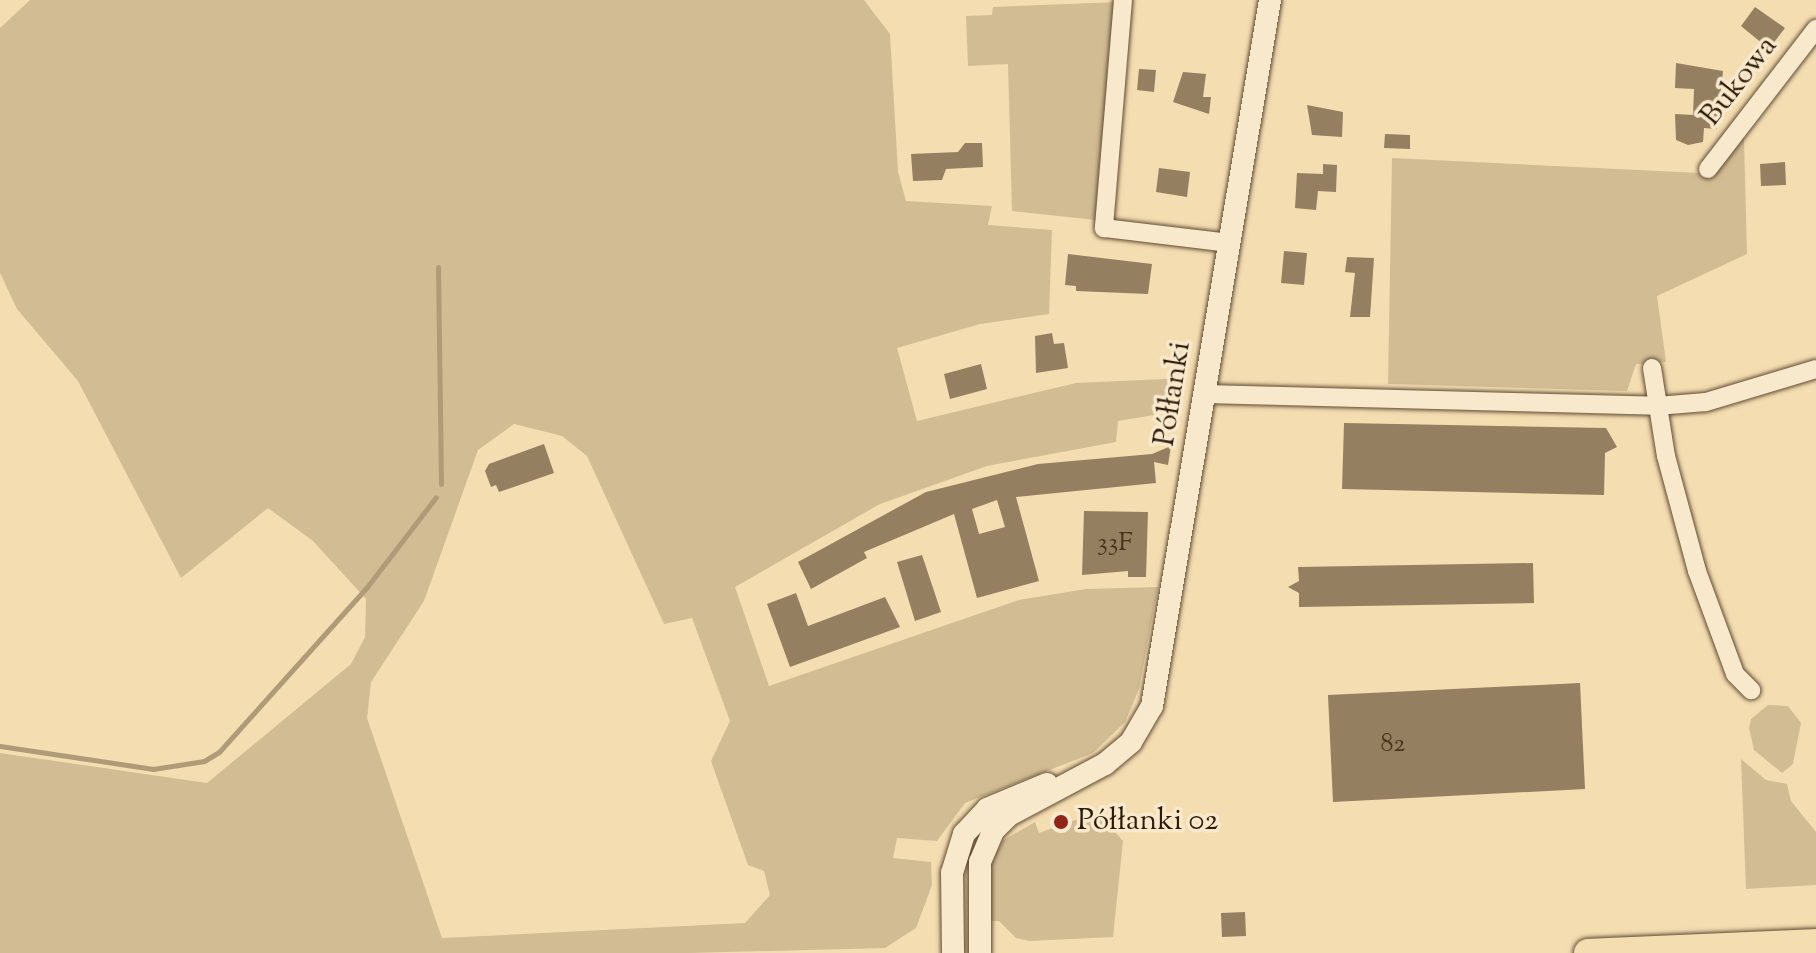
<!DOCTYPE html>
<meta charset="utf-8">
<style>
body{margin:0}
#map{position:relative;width:1816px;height:953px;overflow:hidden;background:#f4ddb1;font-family:"Sorts Mill Goudy",serif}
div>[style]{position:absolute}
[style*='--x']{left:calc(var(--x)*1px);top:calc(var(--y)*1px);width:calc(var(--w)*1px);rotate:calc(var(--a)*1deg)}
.green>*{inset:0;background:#d2bc94}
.stream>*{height:5px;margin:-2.5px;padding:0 2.5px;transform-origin:2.5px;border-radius:2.5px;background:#b09b78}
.building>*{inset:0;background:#947f60}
.roads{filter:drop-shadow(0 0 2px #5f4b32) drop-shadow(0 0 2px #5f4b32)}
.minor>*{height:18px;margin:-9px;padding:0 9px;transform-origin:9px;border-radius:9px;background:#f8e9cc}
.tertiary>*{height:22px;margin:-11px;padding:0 11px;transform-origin:11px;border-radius:11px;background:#f8e9cc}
.primary>*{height:28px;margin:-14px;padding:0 14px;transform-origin:14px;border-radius:14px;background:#f4ddb1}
.dots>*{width:22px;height:22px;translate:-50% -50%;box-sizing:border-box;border:4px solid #f8e9cc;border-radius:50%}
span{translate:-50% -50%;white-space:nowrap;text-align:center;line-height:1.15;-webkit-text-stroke:7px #f8e9cc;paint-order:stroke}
.number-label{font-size:26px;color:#47331e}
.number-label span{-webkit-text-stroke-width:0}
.street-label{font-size:30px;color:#2d1a08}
.poi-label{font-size:30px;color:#2d1a08}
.left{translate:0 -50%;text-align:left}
</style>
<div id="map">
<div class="green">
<i style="clip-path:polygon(evenodd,30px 0,864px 0,890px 34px,898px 172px,906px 201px,992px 206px,988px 225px,1052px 230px,1049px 314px,980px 324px,897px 348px,917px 421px,1076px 383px,1187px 378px,1154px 415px,1118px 421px,1116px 442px,987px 466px,880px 504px,735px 587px,769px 686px,1019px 600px,1086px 589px,1158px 587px,1139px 689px,1125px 722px,1093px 753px,965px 803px,937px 841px,897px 838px,893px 858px,931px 862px,932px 885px,916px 928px,885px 948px,689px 953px,0 953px,0 753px,207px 783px,351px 664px,365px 637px,366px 599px,313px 541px,268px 508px,181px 578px,78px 381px,17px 309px,0 273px,0 28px,30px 0,514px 424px,562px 436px,587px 456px,664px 624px,692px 618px,730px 721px,711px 761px,748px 865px,764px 871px,770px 895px,745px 923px,442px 938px,367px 718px,371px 682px,424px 601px,478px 450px,514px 424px)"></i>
<i style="clip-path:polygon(1119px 2px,1096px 220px,1012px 211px,1008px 64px,968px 66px,966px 16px,992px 15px,993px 7px)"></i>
<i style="clip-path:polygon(1744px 138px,1747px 254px,1657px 296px,1666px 362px,1636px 364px,1627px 391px,1388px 384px,1392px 158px,1700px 173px,1710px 178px)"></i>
<i style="clip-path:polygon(1768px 705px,1788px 706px,1801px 723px,1793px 764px,1782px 773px,1754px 750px,1749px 728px,1751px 719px)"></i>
<i style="clip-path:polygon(1741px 759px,1766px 780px,1787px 784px,1791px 801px,1816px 832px,1816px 885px,1746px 889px)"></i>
<i style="clip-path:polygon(1097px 812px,1123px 841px,1113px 937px,1029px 941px,1016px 938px,999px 921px,989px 921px,989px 868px,1002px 841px,1035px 822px,1039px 833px)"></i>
</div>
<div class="stream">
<i style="--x:438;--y:267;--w:217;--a:89.2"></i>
<i style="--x:0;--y:746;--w:155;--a:8.5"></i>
<i style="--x:153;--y:769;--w:52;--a:-8.9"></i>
<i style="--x:204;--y:761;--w:17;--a:-31"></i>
<i style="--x:219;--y:752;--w:222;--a:-48.1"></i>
<i style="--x:367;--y:587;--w:113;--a:-52.5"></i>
</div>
<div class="building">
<i style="clip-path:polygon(1755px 7px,1785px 28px,1769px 49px,1741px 26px)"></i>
<i style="clip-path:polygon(1676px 63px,1723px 71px,1717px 129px,1704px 128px,1703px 142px,1688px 145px,1676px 140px,1675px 114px,1693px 115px,1694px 89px,1675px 88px)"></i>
<i style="clip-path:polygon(1139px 69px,1156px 70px,1154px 92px,1137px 90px)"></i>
<i style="clip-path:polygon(1183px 72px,1206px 74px,1203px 97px,1211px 97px,1209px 114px,1173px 102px)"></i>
<i style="clip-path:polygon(1307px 105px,1343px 112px,1342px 137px,1312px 135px)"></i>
<i style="clip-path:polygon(1385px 134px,1410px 135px,1410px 149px,1384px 148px)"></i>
<i style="clip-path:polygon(965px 143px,982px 143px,983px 167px,946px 169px,942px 180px,913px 181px,911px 154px,958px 152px)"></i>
<i style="clip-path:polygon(1785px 162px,1786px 185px,1761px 186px,1760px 164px)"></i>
<i style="clip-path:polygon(1323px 164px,1337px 165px,1336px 192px,1318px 191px,1316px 210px,1295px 208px,1297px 173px,1323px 174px)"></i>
<i style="clip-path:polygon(1159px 168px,1190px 172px,1187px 197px,1156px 192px)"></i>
<i style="clip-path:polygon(1284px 251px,1307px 253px,1304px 285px,1281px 283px)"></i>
<i style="clip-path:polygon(1068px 254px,1152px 264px,1148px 294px,1076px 291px,1076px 286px,1065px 285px)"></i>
<i style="clip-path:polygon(1347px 257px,1374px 258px,1370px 317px,1350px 317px,1355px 273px,1345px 272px)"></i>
<i style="clip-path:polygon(1052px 333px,1054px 344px,1064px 343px,1068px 368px,1036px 373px,1035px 336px)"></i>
<i style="clip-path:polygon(981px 364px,987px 389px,950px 399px,944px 374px)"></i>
<i style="clip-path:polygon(1344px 423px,1606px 428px,1617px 447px,1605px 453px,1604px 495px,1342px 489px)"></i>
<i style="clip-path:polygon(544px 444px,554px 473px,499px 492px,496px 485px,491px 487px,485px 471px,489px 464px)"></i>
<i style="clip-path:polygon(evenodd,1171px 446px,1168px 465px,1154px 462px,1156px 483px,1016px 497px,1039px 581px,977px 598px,954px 514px,864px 552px,867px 558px,811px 589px,798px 562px,926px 492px,1038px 464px,1152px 454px,1171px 446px,997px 500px,1005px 527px,979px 534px,972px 509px,997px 500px)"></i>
<i style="clip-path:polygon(1084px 511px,1148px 512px,1146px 577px,1128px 577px,1128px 571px,1082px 575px)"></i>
<i style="clip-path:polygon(922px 555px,941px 612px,915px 621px,897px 562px)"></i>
<i style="clip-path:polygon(1533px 563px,1534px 603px,1299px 607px,1299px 593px,1288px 587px,1299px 581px,1298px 567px)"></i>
<i style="clip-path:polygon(796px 593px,808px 626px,885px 597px,900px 627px,790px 667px,767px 604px)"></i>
<i style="clip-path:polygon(1580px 683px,1585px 789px,1333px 802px,1328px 695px)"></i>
<i style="clip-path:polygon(1245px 912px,1246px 936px,1222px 937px,1221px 913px)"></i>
</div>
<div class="roads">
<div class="minor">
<i style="--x:1123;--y:0;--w:229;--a:94.8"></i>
<i style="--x:1104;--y:228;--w:126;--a:6.8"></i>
<i style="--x:1708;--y:169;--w:177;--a:-52.4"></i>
<i style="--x:1652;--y:368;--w:89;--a:81"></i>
<i style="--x:1666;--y:456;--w:119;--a:74.9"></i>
<i style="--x:1697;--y:571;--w:110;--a:69.7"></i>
<i style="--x:1735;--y:674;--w:23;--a:45"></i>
<i style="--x:1205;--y:394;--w:452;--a:1.5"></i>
<i style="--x:1657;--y:406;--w:49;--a:-4.7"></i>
<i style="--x:1706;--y:402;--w:115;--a:-16.7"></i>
</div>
<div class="tertiary">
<i style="--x:953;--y:953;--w:80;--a:-90.7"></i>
<i style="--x:952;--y:873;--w:41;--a:-72.9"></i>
<i style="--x:964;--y:834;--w:34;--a:-47"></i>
<i style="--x:987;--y:809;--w:65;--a:-22.6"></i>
<i style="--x:980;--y:953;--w:91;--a:-90"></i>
<i style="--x:980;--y:862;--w:34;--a:-67"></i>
<i style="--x:993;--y:831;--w:23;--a:-45"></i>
<i style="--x:1009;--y:815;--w:109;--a:-28"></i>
<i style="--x:1105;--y:764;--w:34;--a:-40"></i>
<i style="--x:1131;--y:742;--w:42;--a:-59.7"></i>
<i style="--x:1152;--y:706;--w:716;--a:-80.51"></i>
</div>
<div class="primary">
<i style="--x:1588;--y:953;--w:228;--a:-2.5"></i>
</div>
</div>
<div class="dots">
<i style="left:1061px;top:822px;background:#8f2418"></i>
</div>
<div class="number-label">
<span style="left:1115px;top:544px">33F</span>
<span style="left:1393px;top:745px">82</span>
</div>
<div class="street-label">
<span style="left:1740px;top:82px;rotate:-52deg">Bukowa</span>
<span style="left:1174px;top:394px;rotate:-81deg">Półłanki</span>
</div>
<div class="poi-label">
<span class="left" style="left:1077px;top:822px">Półłanki 02</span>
</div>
</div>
